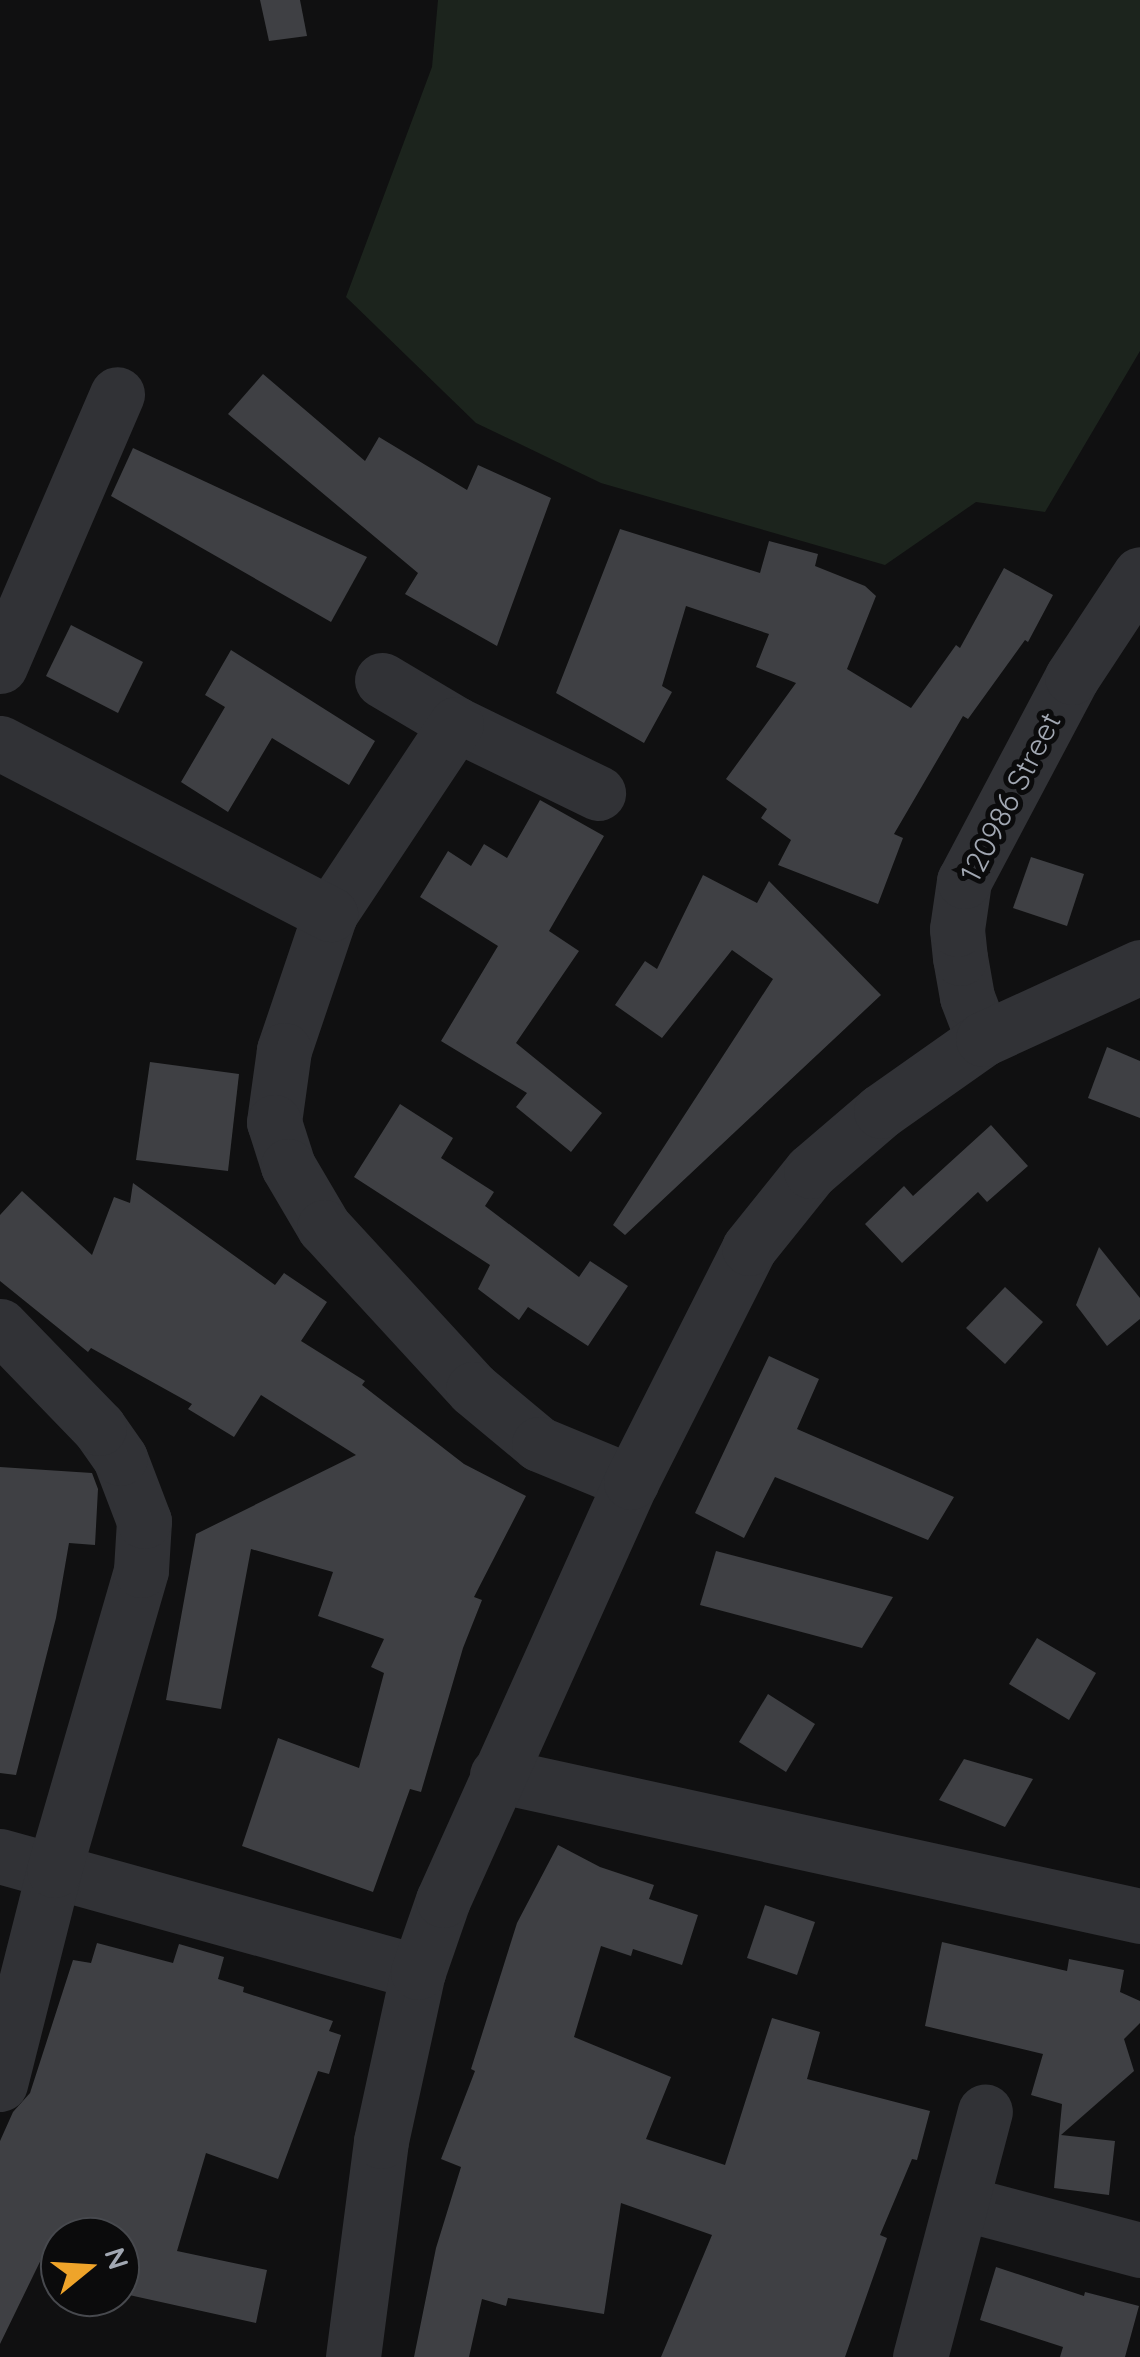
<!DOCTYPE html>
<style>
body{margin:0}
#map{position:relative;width:1140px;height:2357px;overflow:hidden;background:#101011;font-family:Quicksand,sans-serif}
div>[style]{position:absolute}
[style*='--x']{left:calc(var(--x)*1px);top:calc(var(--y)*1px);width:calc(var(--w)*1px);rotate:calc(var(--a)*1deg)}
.green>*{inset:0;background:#1c241d}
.building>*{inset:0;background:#3f4044}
.street>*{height:55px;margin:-27.5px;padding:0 27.5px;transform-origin:27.5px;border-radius:27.5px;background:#313236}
span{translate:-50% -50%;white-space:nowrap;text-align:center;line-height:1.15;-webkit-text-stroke:10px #0b0b0c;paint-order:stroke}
.street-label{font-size:30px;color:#a1a7b2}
.north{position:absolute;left:40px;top:2217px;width:100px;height:100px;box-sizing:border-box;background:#0b0b0c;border:2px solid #47494e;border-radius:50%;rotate:72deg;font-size:28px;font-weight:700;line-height:40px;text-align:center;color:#a1a7b2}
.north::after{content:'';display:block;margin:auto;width:35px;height:45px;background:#efa42a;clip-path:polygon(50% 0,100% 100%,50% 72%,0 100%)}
</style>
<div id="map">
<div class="green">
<i style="clip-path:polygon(438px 0,1140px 0,1140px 351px,1045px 512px,976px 502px,885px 565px,601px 483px,476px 423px,346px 297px,432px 67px)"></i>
</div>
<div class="building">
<i style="clip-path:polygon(260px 0,300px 0,307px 36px,269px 41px)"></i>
<i style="clip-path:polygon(263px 374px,365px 461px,379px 437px,467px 490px,478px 465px,551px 498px,497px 646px,405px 594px,418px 573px,228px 414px)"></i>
<i style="clip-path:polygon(133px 448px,367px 557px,331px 622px,111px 496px)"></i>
<i style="clip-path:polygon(620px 529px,760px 573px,769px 541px,818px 554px,815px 566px,865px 586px,876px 596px,847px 669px,911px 708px,956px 645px,960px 648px,1004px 568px,1053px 595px,1028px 642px,1025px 640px,968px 719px,963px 716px,894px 834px,903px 838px,878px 904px,778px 865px,791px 840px,761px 818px,767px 809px,726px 779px,796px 683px,756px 667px,769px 634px,686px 606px,662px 686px,672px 692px,644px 743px,556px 693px)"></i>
<i style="clip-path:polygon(71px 625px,143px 662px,118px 713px,46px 676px)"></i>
<i style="clip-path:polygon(231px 650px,375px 741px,349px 785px,272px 738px,228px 812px,181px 782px,225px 707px,205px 695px)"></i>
<i style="clip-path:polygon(540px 800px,604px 836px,549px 931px,579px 951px,516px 1043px,602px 1113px,571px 1152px,516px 1107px,527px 1093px,441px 1041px,498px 946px,420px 897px,448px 851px,471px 866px,484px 844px,507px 858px)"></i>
<i style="clip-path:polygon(1031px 857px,1084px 874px,1067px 926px,1013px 908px)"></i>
<i style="clip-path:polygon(703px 875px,757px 903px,769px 881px,881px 995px,625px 1235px,613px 1225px,773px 979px,732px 950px,662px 1038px,615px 1005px,645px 961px,657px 969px)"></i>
<i style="clip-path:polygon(1107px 1047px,1140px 1061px,1140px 1118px,1088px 1098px)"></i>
<i style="clip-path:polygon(150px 1062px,239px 1074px,228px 1171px,136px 1160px)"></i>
<i style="clip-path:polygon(400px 1104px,453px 1138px,441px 1158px,494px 1192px,485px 1206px,579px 1277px,590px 1261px,628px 1286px,588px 1346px,528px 1307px,519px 1320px,478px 1289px,490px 1265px,354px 1177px)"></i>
<i style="clip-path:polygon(991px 1125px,1028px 1166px,987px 1202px,978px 1192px,902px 1263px,865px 1224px,904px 1186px,913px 1196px)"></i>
<i style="clip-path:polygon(133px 1183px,275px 1285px,284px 1273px,327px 1302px,301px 1341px,365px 1381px,362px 1385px,464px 1464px,526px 1496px,474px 1597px,482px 1600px,463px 1648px,421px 1792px,410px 1789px,373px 1892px,242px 1846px,278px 1738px,359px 1768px,384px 1673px,371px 1667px,384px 1639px,318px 1616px,333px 1572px,251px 1549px,221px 1709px,166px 1700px,196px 1534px,356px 1455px,261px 1395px,234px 1437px,188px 1409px,192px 1404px,91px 1348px,88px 1352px,0 1281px,0 1215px,22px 1191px,92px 1255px,114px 1197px,130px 1203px)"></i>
<i style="clip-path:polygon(1099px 1247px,1140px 1298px,1140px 1319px,1107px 1346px,1076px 1305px)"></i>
<i style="clip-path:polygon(1005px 1287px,1043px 1322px,1005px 1364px,966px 1328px)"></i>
<i style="clip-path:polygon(769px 1356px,819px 1379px,797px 1429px,954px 1497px,928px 1540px,775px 1477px,744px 1538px,695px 1513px)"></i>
<i style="clip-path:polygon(0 1467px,92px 1473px,98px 1489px,95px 1545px,69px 1543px,56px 1618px,16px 1775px,0 1773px)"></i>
<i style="clip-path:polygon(716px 1551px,893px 1597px,862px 1648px,700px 1605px)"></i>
<i style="clip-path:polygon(1037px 1638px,1096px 1673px,1069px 1720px,1009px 1684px)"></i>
<i style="clip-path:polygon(768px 1694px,815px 1724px,786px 1772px,739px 1742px)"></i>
<i style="clip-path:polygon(964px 1759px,1033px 1779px,1005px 1827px,939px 1800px)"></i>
<i style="clip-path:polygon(558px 1845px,600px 1867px,654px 1885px,649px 1899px,698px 1915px,682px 1965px,633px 1949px,631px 1956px,601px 1946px,574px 2037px,671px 2077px,646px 2139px,725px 2165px,772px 2018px,820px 2032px,807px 2079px,930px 2111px,917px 2160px,912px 2159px,880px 2235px,887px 2238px,845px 2357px,661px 2357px,712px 2235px,621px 2203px,604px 2314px,508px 2298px,506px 2306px,482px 2299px,469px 2357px,414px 2357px,436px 2248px,461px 2167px,441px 2159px,475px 2071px,471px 2069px,517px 1923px)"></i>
<i style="clip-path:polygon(765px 1905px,815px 1922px,797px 1975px,747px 1958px)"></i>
<i style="clip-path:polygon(942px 1942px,1067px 1971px,1069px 1959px,1124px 1970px,1120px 1992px,1140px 2001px,1140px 2023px,1124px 2039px,1134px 2071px,1061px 2135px,1115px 2141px,1109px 2195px,1054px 2188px,1062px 2104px,1031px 2095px,1043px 2054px,925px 2026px)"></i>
<i style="clip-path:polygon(97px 1943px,173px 1963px,179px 1944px,224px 1957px,218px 1979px,244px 1987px,243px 1992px,333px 2021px,329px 2031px,341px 2035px,329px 2074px,318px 2071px,278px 2179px,206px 2153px,177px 2251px,267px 2270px,256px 2323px,120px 2293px,120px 2237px,52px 2237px,0 2344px,0 2141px,13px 2112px,30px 2093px,73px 1960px,91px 1963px)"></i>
<i style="clip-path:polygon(996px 2267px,1084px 2296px,1085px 2292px,1139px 2306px,1125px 2357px,1060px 2357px,1063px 2347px,980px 2320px)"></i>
</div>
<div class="street">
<i style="--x:0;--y:666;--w:296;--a:-66.7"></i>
<i style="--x:382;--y:680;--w:86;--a:30.7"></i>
<i style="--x:456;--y:724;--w:158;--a:25.9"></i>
<i style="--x:456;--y:724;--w:228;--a:123.6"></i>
<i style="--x:330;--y:914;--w:144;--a:108.7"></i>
<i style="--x:284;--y:1050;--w:73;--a:97.9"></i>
<i style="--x:274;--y:1122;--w:46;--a:72.3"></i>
<i style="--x:288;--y:1166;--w:71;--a:59.5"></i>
<i style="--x:324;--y:1227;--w:220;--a:47.4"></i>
<i style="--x:473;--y:1389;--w:86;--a:39.8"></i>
<i style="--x:539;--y:1444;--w:100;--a:22.4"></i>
<i style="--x:0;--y:743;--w:372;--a:27.4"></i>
<i style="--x:983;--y:1039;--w:45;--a:-110.9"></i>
<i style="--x:967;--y:997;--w:40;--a:-100"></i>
<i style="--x:960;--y:958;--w:29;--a:-96"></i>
<i style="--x:957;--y:929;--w:49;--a:-81.7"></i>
<i style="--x:964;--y:881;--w:231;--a:-62.1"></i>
<i style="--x:1072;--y:677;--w:123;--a:-56.6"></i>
<i style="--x:497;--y:1775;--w:658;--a:12.37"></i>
<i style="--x:0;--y:1856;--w:434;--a:15.5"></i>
<i style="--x:0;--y:2084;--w:221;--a:-75.8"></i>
<i style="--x:54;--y:1870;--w:312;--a:-73.8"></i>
<i style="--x:141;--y:1570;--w:49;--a:-86.5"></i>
<i style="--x:144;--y:1521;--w:67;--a:-110.9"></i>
<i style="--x:120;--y:1458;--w:37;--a:-125"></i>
<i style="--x:99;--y:1428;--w:142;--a:-134.1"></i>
<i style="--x:962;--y:2203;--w:184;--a:14.8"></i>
<i style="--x:353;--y:2357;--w:218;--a:-82.6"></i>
<i style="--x:381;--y:2141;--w:173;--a:-77.7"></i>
<i style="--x:418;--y:1972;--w:76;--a:-70.9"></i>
<i style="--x:443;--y:1900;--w:458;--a:-65.8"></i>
<i style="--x:631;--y:1482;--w:262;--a:-63.2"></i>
<i style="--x:749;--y:1248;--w:99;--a:-51.2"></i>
<i style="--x:811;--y:1171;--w:92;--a:-40.6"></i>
<i style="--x:881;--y:1111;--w:125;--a:-35.2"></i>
<i style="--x:983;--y:1039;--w:173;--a:-24.6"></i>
<i style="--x:920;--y:2357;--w:254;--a:-75.2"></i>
</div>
<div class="street-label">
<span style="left:1010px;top:797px;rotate:-63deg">120986 Street</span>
</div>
<div class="north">N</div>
</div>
